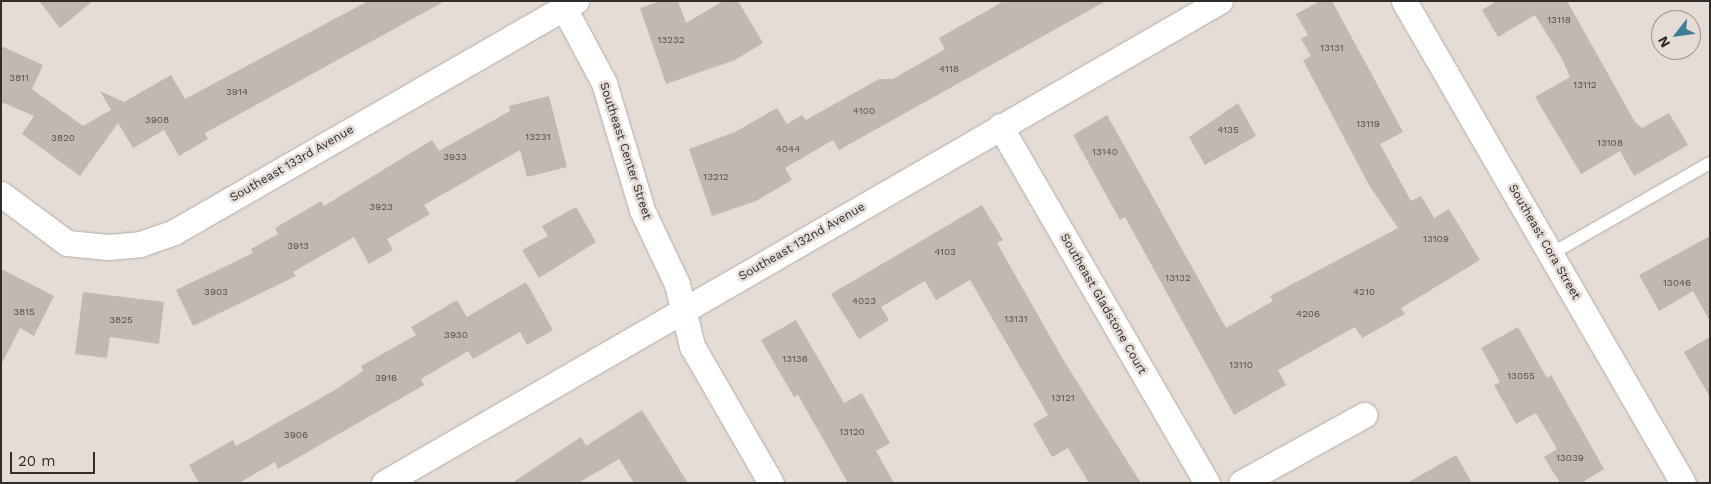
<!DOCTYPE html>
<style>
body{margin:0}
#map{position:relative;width:1711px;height:484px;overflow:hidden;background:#e5dcd6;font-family:"Work Sans",sans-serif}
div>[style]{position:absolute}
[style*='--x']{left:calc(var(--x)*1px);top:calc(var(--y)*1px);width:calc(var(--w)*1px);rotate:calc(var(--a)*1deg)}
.building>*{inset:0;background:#c1b8b2}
.roads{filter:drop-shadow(0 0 1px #b5ada7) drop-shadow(0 0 1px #b5ada7)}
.lane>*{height:12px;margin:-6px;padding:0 6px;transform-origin:6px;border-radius:6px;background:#fff}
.street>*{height:25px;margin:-12.5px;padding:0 12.5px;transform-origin:12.5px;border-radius:12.5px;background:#fff}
span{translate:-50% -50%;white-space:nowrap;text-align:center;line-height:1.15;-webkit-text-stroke:5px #e5dcd6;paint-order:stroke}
.number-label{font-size:10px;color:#54504d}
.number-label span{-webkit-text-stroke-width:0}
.street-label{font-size:12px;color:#302d2b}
.frame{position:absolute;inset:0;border:2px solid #302d2b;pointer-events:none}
.north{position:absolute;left:1651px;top:10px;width:50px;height:50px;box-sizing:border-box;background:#e5dcd6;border:1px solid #9d9692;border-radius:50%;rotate:240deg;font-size:14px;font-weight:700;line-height:20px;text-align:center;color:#302d2b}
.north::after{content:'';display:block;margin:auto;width:18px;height:22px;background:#3e7d92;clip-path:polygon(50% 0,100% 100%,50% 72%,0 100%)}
.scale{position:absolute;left:10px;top:452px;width:85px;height:22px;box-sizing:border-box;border:2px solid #302d2b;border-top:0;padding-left:6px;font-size:15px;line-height:18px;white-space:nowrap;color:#302d2b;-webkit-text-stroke:4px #e5dcd6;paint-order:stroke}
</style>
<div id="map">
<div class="building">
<i style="clip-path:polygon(39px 1px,93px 1px,60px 28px)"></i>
<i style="clip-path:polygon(368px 1px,445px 1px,205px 133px,208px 139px,179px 156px,164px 130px,133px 148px,118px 123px,80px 176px,22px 134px,34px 116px,1px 102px,1px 46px,43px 65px,32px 89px,83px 126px,111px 110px,100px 91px,124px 102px,171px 75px,185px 99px)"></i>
<i style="clip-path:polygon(660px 1px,678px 1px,686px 23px,723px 1px,738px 1px,763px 43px,735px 60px,666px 84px,640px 8px)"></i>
<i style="clip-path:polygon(1004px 1px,1106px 1px,839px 150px,833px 140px,785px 168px,792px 180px,756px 201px,712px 216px,689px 149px,735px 132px,777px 108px,787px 124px,802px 115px,806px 120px,879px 79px,893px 79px,945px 49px,939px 38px)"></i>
<i style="clip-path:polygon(1320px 1px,1332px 1px,1403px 132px,1380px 144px,1411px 201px,1421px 196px,1434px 218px,1449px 209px,1480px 260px,1401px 308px,1405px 314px,1362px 338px,1355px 327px,1278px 370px,1286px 385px,1234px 415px,1125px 217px,1120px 220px,1073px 135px,1107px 115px,1226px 328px,1273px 301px,1270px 296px,1398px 228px,1369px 185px,1303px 60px,1311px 56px,1301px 39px,1308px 35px,1296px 14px)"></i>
<i style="clip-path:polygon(1496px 1px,1567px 1px,1635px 122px,1642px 128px,1669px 113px,1688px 145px,1634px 176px,1620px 151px,1581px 174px,1535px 97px,1570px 77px,1561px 57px,1535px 15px,1498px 37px,1482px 10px)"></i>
<i style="clip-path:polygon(549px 96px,567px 167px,527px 177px,520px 150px,424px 205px,430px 214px,387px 239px,393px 250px,369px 264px,354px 237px,293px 272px,296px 276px,193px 326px,176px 290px,253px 253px,251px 249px,278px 234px,275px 228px,321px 201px,324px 206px,432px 140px,439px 151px,510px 111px,509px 106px)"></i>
<i style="clip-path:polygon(1238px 103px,1256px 136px,1205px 165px,1189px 137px)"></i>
<i style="clip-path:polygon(982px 205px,1003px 240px,997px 243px,1064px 361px,1141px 483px,1089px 483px,1068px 448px,1052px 457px,1033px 424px,1048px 415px,970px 280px,936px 300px,925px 281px,881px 307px,889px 320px,859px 339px,831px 294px)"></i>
<i style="clip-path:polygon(576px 207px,596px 242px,539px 278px,522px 250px,548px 236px,542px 226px)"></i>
<i style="clip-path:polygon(1710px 236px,1710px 321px,1693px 291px,1659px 311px,1639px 275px)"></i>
<i style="clip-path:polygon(1px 269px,54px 296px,34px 336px,20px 328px,1px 365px)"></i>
<i style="clip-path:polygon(526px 282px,553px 330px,527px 345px,520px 332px,473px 359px,468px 351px,421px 379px,424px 385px,278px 469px,275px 462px,239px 483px,199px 483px,189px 465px,233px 440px,236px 446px,335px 390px,363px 371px,361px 366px,416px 335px,411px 327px,457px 300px,467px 317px)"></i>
<i style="clip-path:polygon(83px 292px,164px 302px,159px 344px,110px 337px,107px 358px,75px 354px)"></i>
<i style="clip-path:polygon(796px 320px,844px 403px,862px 393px,890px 443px,876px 451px,894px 483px,848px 483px,798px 395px,794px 397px,761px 340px)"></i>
<i style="clip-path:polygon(1518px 327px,1547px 378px,1551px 375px,1604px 469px,1581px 483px,1560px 483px,1544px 457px,1557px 449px,1536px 413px,1516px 424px,1494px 385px,1500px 382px,1481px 348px)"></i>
<i style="clip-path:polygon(1710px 337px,1710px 397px,1684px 352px)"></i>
<i style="clip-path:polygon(642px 410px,688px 483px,634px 483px,619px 459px,578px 483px,512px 483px,581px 437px,586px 446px)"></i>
<i style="clip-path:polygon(1456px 455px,1472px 483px,1407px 483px)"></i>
</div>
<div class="roads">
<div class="lane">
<i style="--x:1551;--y:254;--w:183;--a:-29.8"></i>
</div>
<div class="street">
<i style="--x:1404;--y:1;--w:557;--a:59.94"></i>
<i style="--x:564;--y:8;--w:85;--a:61.9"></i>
<i style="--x:604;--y:83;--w:133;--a:73.3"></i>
<i style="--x:642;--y:210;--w:82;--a:64.7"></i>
<i style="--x:677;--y:284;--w:64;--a:76.4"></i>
<i style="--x:692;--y:346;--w:158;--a:60"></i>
<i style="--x:1000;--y:126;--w:413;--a:59.9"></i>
<i style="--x:1;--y:194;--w:82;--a:36.6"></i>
<i style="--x:67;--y:243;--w:41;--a:5.6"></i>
<i style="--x:108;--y:247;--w:32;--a:-5"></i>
<i style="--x:140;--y:244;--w:36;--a:-19"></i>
<i style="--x:174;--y:232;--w:464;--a:-29.9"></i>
<i style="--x:384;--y:483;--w:965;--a:-29.97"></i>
<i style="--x:1241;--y:483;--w:141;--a:-28.9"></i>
</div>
</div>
<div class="number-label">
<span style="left:1559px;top:20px">13118</span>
<span style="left:671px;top:40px">13232</span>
<span style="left:1332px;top:48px">13131</span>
<span style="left:949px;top:69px">4118</span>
<span style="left:19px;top:78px">3811</span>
<span style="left:1585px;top:85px">13112</span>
<span style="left:237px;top:92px">3914</span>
<span style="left:864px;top:111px">4100</span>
<span style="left:157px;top:120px">3908</span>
<span style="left:1368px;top:124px">13119</span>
<span style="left:1228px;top:130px">4135</span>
<span style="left:538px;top:137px">13231</span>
<span style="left:63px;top:138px">3820</span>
<span style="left:1610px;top:143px">13108</span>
<span style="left:788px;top:149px">4044</span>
<span style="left:1105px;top:152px">13140</span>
<span style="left:455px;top:157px">3933</span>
<span style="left:716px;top:177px">13212</span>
<span style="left:381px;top:207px">3923</span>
<span style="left:1436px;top:239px">13109</span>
<span style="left:298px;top:246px">3913</span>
<span style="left:945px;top:252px">4103</span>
<span style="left:1178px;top:278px">13132</span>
<span style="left:1677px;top:283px">13046</span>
<span style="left:216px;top:292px">3903</span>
<span style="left:1364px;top:292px">4210</span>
<span style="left:864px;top:301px">4023</span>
<span style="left:24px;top:312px">3815</span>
<span style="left:1308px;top:314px">4206</span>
<span style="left:1016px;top:319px">13131</span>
<span style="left:121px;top:320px">3825</span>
<span style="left:456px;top:335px">3930</span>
<span style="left:795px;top:359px">13136</span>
<span style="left:1241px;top:365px">13110</span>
<span style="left:1521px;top:376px">13055</span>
<span style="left:386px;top:378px">3916</span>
<span style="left:1063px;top:398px">13121</span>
<span style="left:852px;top:432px">13120</span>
<span style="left:296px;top:435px">3906</span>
<span style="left:1570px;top:458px">13039</span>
</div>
<div class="street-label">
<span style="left:625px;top:151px;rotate:72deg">Southeast Center Street</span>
<span style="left:292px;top:164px;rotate:-30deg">Southeast 133rd Avenue</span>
<span style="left:802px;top:242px;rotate:-30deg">Southeast 132nd Avenue</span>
<span style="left:1544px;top:242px;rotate:60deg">Southeast Cora Street</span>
<span style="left:1103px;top:304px;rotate:60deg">Southeast Gladstone Court</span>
</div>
<div class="frame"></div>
<div class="north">N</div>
<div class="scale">20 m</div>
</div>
